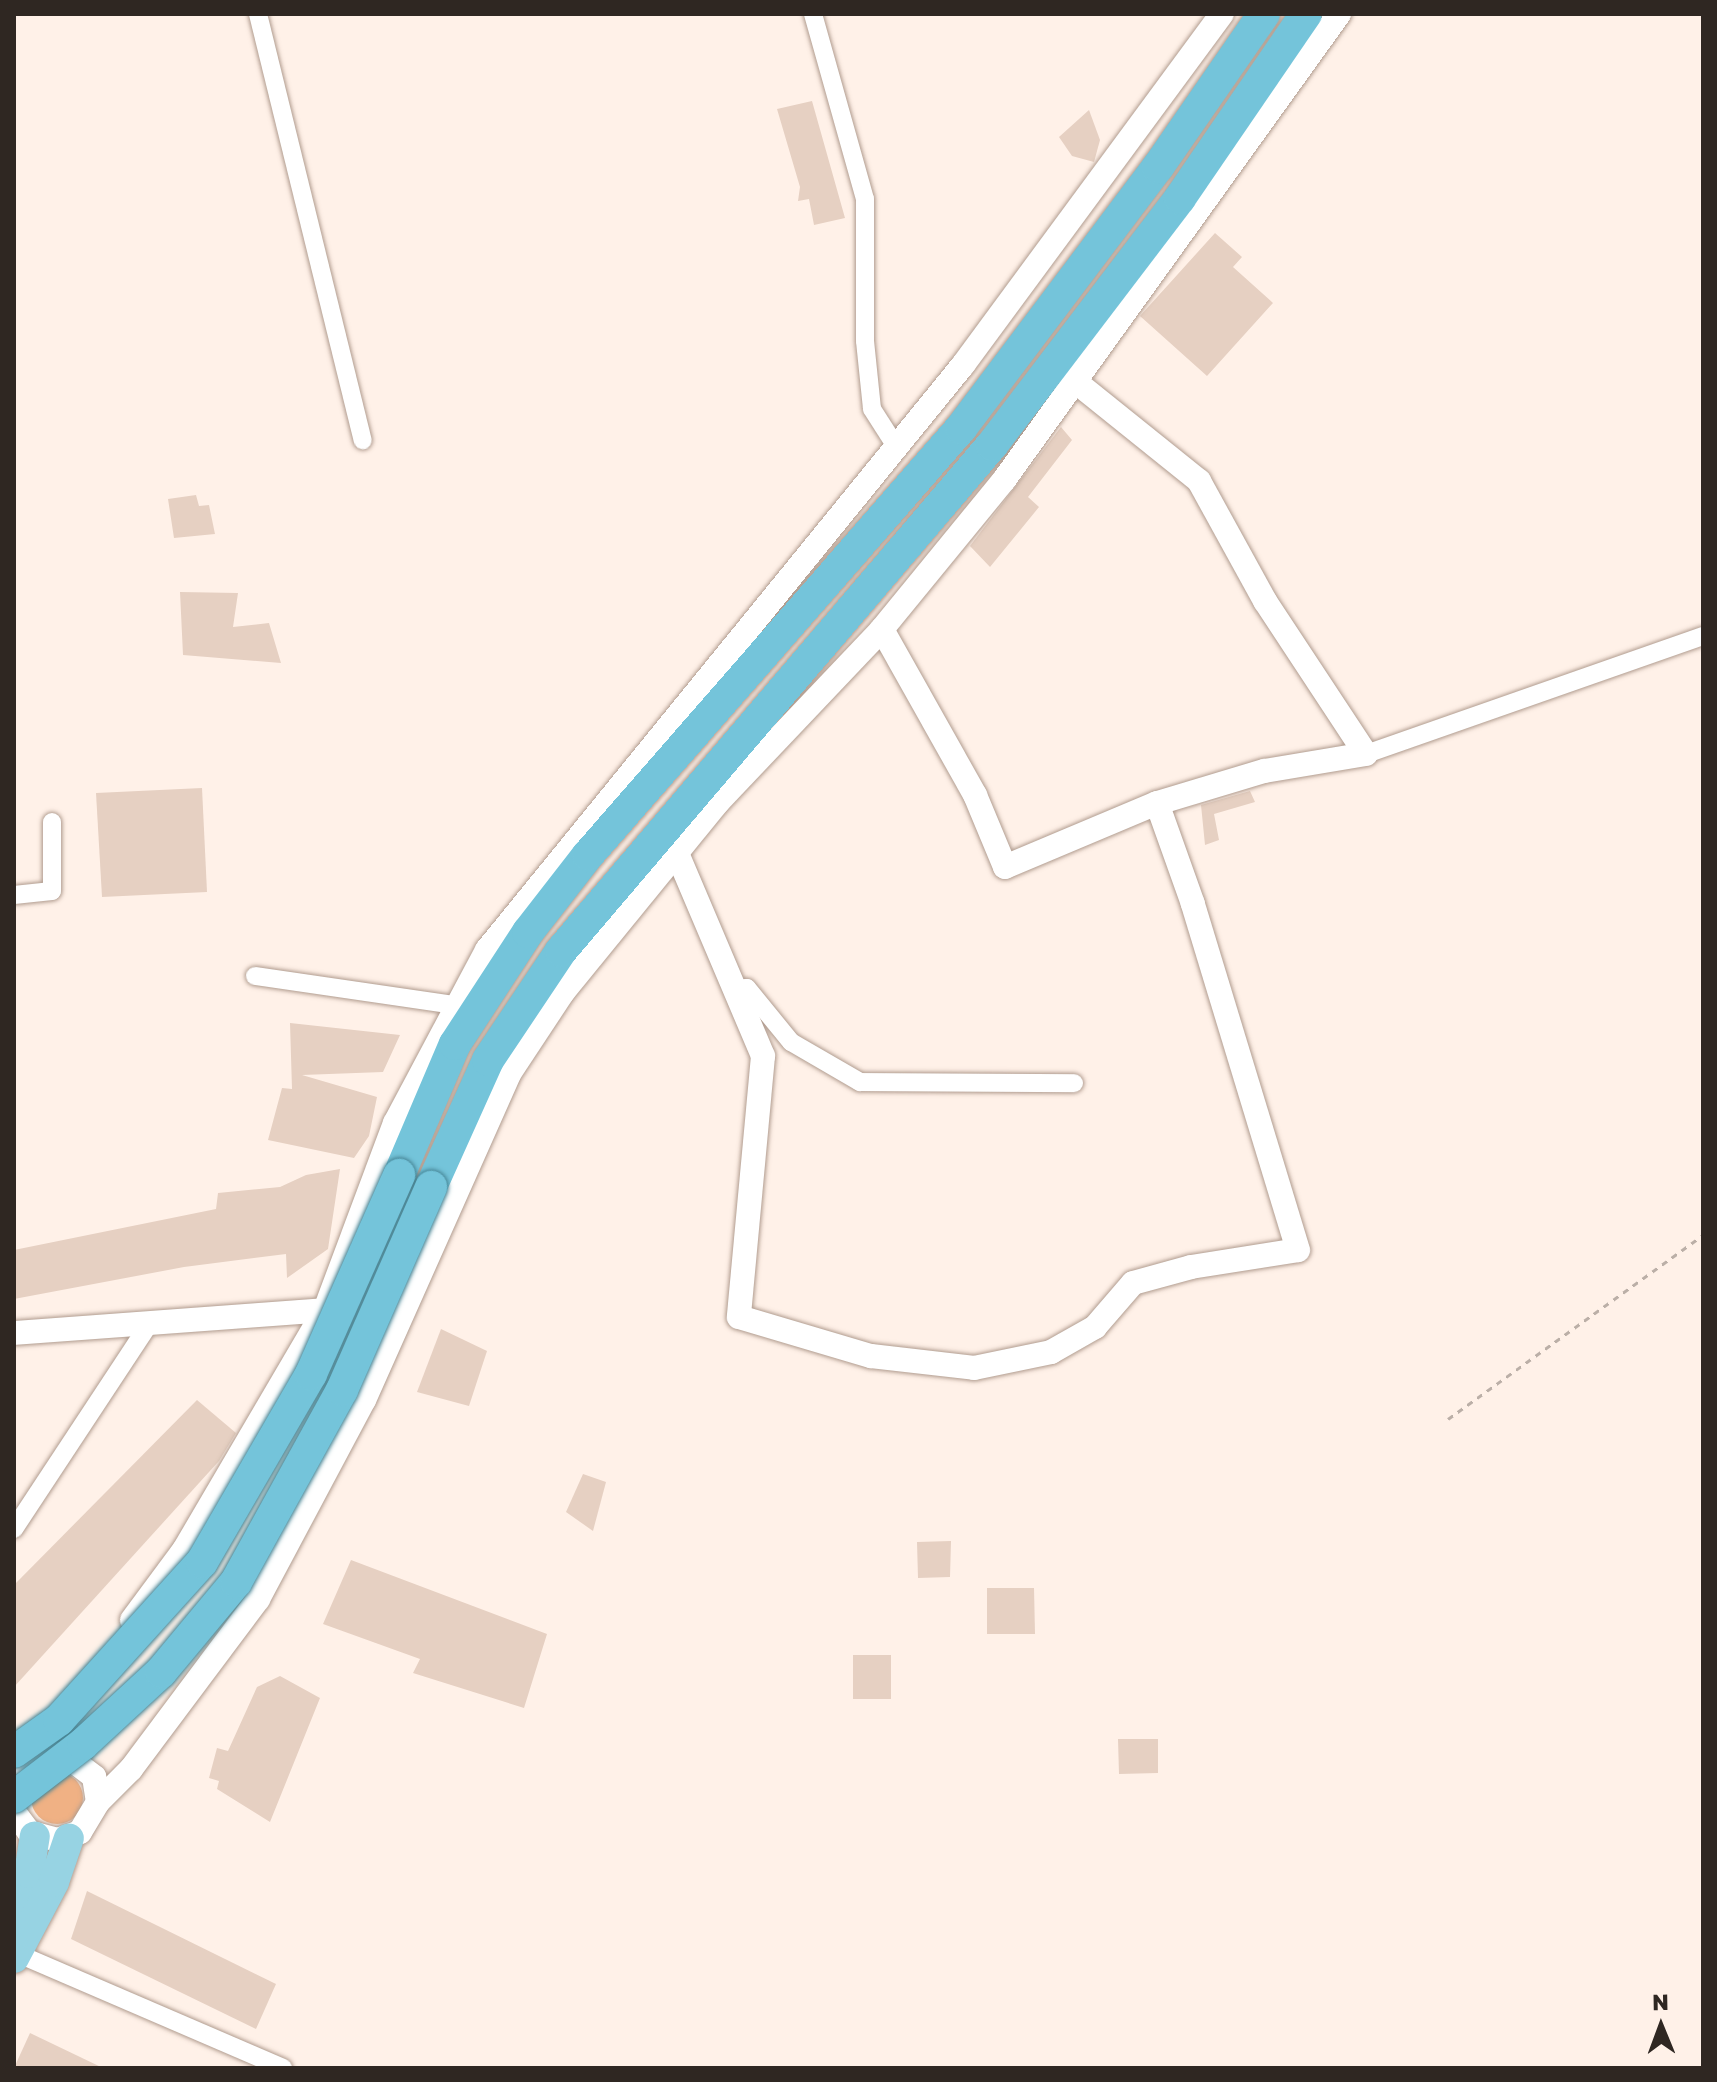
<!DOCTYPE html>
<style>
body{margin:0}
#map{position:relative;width:1717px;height:2082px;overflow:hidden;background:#fff1e8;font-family:"Golos Text",sans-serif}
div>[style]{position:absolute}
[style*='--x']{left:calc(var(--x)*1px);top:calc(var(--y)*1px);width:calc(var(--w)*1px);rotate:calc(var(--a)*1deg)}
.green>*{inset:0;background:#f0b184}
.round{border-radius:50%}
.building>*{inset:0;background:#e6d0c2}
.path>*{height:3px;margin-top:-1.5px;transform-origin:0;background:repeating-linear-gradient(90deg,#bbafa7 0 6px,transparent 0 12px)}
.roads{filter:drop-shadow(0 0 2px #b19c8f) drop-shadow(0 0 2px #b19c8f)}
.minor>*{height:18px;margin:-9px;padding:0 9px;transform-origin:9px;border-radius:9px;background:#fff}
.tertiary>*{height:24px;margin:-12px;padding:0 12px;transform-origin:12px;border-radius:12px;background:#fff}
.primary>*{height:30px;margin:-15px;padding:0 15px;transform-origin:15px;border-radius:15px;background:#97d3e3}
.trunk>*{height:32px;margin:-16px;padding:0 16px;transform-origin:16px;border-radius:16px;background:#74c4da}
.bridges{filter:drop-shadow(0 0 2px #458393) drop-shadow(0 0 2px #458393)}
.trunk-bridge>*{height:32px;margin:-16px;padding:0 16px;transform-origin:16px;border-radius:16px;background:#74c4da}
span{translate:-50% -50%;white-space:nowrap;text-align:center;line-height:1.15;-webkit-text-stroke:8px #fff1e8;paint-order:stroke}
.frame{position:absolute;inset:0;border:16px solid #2f2722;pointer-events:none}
.north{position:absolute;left:1621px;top:1986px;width:80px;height:80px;-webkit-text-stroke:6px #fff1e8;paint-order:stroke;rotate:359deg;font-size:22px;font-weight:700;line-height:32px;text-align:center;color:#2f2722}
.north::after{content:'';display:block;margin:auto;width:28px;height:36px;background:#2f2722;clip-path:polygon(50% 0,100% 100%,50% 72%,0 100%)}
</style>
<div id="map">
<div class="green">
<i class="round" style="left:31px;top:1772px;width:52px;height:52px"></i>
</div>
<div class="building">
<i style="clip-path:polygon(812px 101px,845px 218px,814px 225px,809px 199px,798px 201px,800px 187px,777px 109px)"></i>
<i style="clip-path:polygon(1089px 110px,1100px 140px,1094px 162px,1072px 156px,1059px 137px)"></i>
<i style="clip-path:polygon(1215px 233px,1242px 257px,1233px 267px,1273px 303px,1207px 376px,1140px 316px)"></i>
<i style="clip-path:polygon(1061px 427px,1072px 440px,1028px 497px,1039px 507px,990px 567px,970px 546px)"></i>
<i style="clip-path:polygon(196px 495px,199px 506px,209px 505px,215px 534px,174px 538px,168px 499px)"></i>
<i style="clip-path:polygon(180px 592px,238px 593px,233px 627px,269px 623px,281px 663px,183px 655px)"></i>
<i style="clip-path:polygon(202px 788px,207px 892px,102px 897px,96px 793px)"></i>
<i style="clip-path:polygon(1250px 791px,1255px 802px,1214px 814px,1219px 840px,1205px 845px,1201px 805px)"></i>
<i style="clip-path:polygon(290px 1023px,400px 1035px,383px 1072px,302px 1075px,377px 1097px,369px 1136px,354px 1158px,268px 1140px,282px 1088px,292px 1089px)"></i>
<i style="clip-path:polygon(340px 1169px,328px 1249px,287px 1278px,286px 1254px,184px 1267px,14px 1299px,14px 1250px,216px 1209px,218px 1193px,280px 1187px,306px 1175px)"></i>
<i style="clip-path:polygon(441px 1329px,487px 1351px,469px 1406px,417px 1392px)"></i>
<i style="clip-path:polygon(197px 1400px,236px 1433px,219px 1461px,14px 1687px,14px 1585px)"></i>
<i style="clip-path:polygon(583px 1474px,606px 1482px,593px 1531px,566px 1512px)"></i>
<i style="clip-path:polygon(951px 1541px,950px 1577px,918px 1578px,917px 1542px)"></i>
<i style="clip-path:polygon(351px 1560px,547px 1634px,524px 1708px,413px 1673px,420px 1659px,323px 1624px)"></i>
<i style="clip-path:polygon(987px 1588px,1034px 1588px,1035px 1634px,987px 1634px)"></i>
<i style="clip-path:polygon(853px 1655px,891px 1655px,891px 1699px,853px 1699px)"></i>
<i style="clip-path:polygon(280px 1676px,320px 1698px,270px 1822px,217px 1789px,219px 1781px,209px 1778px,217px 1748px,228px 1751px,257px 1687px)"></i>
<i style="clip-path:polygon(1118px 1739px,1158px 1739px,1158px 1773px,1119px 1774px)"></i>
<i style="clip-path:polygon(87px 1891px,276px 1984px,256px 2029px,71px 1939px)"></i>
<i style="clip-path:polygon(30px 2033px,103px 2068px,14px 2068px)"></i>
</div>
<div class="path">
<i style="--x:1448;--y:1419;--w:314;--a:-35.8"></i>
</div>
<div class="roads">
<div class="minor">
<i style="--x:258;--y:14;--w:439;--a:76.2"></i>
<i style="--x:813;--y:14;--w:192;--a:74.3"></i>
<i style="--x:865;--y:199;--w:142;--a:90"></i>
<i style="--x:865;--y:341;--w:68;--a:84.1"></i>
<i style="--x:872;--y:409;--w:46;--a:57.3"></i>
<i style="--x:1366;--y:754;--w:357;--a:-19.3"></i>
<i style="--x:14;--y:895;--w:38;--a:-6"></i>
<i style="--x:52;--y:891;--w:69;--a:-90"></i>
<i style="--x:255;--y:976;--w:202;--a:8.3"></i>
<i style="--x:734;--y:989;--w:13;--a:-4"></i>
<i style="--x:747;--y:988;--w:70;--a:50.8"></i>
<i style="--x:791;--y:1042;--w:80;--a:30.1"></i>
<i style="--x:860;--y:1082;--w:214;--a:0.3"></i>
<i style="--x:14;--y:1529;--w:247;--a:-56.6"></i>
<i style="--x:14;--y:1952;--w:293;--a:23.3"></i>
</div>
<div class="tertiary">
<i style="--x:1076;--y:382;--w:158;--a:38.8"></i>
<i style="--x:1199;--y:481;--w:137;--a:61.2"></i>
<i style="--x:1265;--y:601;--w:183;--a:56.6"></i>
<i style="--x:1366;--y:754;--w:103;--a:170.5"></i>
<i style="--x:1264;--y:771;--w:112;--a:163.3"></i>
<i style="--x:676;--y:851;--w:223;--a:67"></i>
<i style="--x:763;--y:1056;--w:262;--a:95.3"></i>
<i style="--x:739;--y:1317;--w:138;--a:16.5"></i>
<i style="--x:871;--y:1356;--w:104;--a:6.6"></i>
<i style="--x:974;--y:1368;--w:79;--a:-11.7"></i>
<i style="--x:1051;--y:1352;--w:51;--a:-29.6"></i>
<i style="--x:1095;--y:1327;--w:58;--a:-49.2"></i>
<i style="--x:1133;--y:1283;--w:60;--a:-15.4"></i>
<i style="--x:1191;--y:1267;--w:108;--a:-9"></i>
<i style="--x:1298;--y:1250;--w:362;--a:-106.9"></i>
<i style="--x:1193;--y:904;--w:107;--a:-109.6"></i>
<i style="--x:1157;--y:803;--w:165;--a:157.2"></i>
<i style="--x:1005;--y:867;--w:78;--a:-112.6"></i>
<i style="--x:975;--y:795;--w:190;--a:-119.3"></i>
<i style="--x:14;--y:1333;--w:312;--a:-4.2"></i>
<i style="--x:132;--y:1620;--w:87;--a:-53.4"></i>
<i style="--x:184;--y:1550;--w:278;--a:-59.6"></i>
<i style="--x:325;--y:1310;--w:200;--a:-69.5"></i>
<i style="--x:395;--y:1123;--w:196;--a:-62"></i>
<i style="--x:487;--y:950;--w:754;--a:-50.87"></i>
<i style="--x:963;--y:365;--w:436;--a:-53.6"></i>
<i style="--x:14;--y:1780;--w:35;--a:-44"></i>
<i style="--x:39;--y:1756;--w:25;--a:-5"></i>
<i style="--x:64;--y:1754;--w:38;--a:37"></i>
<i style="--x:94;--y:1777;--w:25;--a:81"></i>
<i style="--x:98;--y:1802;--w:35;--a:121"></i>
<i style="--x:80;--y:1832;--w:23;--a:160"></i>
<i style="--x:58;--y:1840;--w:30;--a:-165"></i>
<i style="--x:29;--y:1832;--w:25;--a:-127"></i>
<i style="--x:98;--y:1802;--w:47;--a:-45"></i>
<i style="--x:131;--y:1769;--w:212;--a:-53.2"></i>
<i style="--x:258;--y:1599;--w:225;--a:-62"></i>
<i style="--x:364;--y:1400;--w:357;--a:-66"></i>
<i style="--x:509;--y:1074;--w:98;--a:-56.6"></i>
<i style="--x:563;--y:992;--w:245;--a:-50.8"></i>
<i style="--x:718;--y:802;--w:238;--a:-46.5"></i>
<i style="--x:882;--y:629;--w:193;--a:-50.7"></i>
<i style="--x:1004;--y:480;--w:574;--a:-54.29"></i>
</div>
<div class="primary">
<i style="--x:14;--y:1911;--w:41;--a:-68.5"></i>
<i style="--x:29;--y:1873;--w:37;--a:-81"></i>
<i style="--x:14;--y:1958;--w:86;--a:-62.2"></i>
<i style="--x:54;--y:1882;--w:46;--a:-71.2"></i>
</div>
<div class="trunk">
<i style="--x:399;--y:1175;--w:142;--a:-66.9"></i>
<i style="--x:455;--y:1044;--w:134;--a:-56.9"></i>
<i style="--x:528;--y:932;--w:98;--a:-52.1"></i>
<i style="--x:588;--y:855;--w:567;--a:-48.86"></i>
<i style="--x:961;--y:428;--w:327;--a:-53"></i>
<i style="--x:1158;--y:167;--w:186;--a:-55.3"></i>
<i style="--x:431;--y:1187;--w:139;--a:-65.8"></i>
<i style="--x:488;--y:1060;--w:131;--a:-56.2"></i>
<i style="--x:561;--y:951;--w:665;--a:-49.58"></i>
<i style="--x:992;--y:445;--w:310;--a:-52.7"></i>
<i style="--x:1180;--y:198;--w:223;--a:-55.6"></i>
</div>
</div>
<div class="bridges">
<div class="trunk-bridge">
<i style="--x:14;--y:1752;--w:55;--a:-35.4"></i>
<i style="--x:59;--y:1720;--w:213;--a:-47.9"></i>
<i style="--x:202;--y:1562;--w:217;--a:-59.9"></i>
<i style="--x:311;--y:1374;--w:218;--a:-66.1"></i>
<i style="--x:14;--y:1797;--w:87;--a:-37.5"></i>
<i style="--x:83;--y:1744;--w:106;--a:-42.7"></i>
<i style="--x:161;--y:1672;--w:117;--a:-50.2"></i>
<i style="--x:236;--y:1582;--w:219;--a:-61.1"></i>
<i style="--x:342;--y:1390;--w:222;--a:-66.3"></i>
</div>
</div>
<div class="frame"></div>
<div class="north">N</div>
</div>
